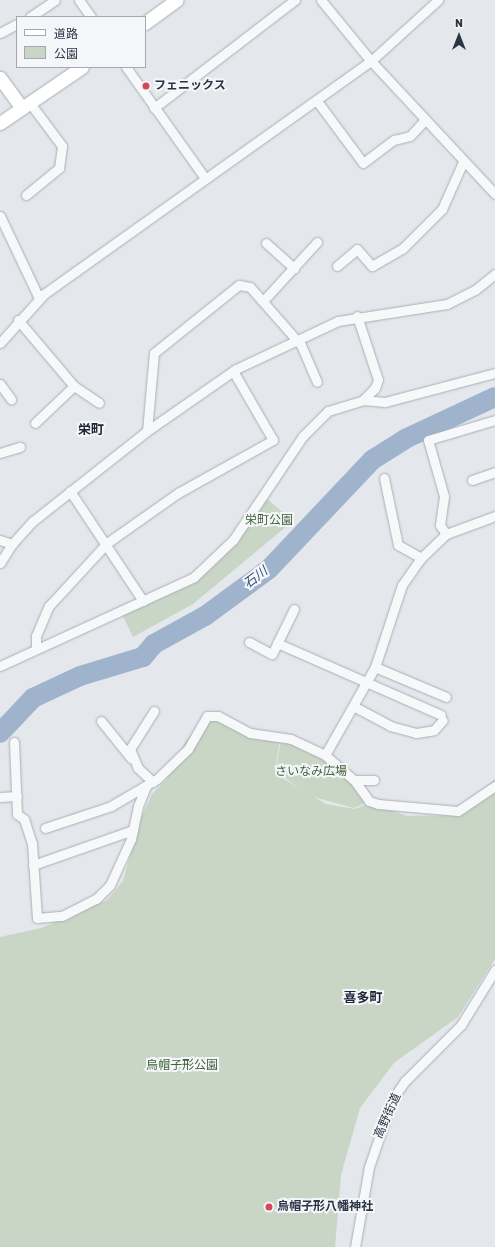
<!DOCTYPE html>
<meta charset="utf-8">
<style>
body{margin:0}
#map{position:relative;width:495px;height:1247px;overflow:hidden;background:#e4e7ec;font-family:Rubik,"Noto Sans JP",sans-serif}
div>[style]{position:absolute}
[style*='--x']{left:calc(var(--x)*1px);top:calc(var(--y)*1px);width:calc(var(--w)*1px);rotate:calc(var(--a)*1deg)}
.green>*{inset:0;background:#c9d6c5}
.river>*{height:20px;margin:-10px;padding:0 10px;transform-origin:10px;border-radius:10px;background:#9fb4cc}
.roads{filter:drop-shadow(0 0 1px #a9aeb7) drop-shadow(0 0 1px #a9aeb7)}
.street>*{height:9px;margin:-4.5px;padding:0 4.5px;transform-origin:4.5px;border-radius:4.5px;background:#f7f8fa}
.secondary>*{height:13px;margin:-6.5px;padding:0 6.5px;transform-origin:6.5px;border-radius:6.5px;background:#fff}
.dots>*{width:11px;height:11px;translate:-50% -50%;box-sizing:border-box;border:2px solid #f4f6f9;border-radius:50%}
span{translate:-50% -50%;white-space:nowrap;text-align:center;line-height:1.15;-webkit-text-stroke:4px #f4f6f9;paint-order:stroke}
.poi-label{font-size:12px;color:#2b3445;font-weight:700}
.left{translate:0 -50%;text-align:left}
.park-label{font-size:12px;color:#3f6138}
.street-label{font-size:12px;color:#2b3445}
.neighbourhood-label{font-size:13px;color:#1d2536;font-weight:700}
.water-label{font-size:13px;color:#34527a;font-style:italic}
.legend{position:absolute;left:16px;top:16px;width:130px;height:52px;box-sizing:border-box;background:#f4f6f9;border:1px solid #a4a8b1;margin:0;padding:5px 7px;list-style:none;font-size:12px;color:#2b3445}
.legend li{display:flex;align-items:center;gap:8px;height:20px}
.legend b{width:20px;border:1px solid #a4a8b1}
.north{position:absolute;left:439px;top:16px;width:40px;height:40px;-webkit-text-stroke:3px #f4f6f9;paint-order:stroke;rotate:0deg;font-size:11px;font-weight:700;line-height:16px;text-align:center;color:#2b3445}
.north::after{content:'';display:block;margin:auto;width:14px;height:18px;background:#2b3445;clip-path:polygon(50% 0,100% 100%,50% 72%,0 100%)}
</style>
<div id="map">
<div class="green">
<i style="clip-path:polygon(267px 499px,293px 521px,193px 604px,133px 637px,122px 614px,196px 580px,234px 544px)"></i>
<i style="clip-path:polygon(206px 717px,280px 739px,276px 763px,279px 776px,326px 804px,355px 809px,369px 803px,407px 816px,456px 815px,495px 779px,495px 959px,458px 1017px,394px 1063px,360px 1108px,341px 1175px,335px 1247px,0 1247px,0 937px,41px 928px,107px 900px,123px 881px,140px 820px,152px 794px,166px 780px,185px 742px)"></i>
<i style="clip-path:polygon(281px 739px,323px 756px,353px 781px,368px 802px,354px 808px,310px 796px,280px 774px,277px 763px)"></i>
</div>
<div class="river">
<i style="--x:0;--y:733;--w:48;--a:-46.7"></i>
<i style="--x:33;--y:698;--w:52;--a:-25.1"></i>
<i style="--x:80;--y:676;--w:66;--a:-16.8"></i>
<i style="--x:143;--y:657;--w:17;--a:-50"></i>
<i style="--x:154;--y:644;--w:58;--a:-28.8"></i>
<i style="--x:205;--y:616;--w:79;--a:-36.3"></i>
<i style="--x:269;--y:569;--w:150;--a:-46.6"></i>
<i style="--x:372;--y:460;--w:39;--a:-32"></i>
<i style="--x:405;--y:439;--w:99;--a:-25"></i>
</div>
<div class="roads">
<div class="street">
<i style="--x:79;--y:0;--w:21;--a:55"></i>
<i style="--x:321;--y:0;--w:79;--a:50.7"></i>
<i style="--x:371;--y:61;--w:182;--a:47"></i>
<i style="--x:30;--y:17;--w:30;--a:-34"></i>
<i style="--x:0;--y:33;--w:19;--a:-28"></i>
<i style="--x:126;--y:67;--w:136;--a:54.6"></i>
<i style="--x:317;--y:101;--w:77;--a:53.4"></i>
<i style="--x:363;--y:163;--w:39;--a:-37"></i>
<i style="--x:394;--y:140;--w:16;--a:-14"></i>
<i style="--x:410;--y:136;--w:22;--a:-47"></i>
<i style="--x:154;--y:108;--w:178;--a:-37.5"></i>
<i style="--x:26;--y:195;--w:43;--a:-39.3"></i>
<i style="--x:59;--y:168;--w:22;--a:-82"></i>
<i style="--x:62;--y:146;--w:54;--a:-126.7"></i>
<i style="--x:0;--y:216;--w:91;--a:64.6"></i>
<i style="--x:266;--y:243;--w:38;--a:42"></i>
<i style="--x:337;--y:266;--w:26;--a:-40"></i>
<i style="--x:357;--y:249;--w:23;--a:49"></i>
<i style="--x:372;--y:266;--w:34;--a:-30"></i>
<i style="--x:402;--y:249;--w:57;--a:-45"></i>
<i style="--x:442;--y:209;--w:51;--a:-65.9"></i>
<i style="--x:263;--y:301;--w:80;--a:-47.5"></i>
<i style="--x:357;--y:316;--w:67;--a:71.8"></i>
<i style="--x:378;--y:380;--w:9;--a:111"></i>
<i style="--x:375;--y:388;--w:17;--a:135"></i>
<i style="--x:18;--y:320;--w:87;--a:49.7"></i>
<i style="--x:74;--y:386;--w:30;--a:34"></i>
<i style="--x:0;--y:343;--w:66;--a:-48.1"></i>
<i style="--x:44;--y:294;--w:402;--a:-35.5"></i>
<i style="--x:371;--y:61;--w:91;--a:-42.3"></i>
<i style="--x:0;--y:384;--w:19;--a:54"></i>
<i style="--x:35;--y:423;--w:54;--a:-43.5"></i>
<i style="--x:147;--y:431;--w:78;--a:-84.9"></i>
<i style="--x:154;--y:353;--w:109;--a:-38.7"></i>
<i style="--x:239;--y:285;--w:11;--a:10"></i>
<i style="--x:250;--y:287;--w:77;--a:48.7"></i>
<i style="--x:301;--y:345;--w:40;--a:66.6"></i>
<i style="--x:0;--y:453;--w:21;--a:-17"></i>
<i style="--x:384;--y:478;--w:68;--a:78.2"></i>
<i style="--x:398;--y:545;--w:26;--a:29"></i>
<i style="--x:472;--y:480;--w:24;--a:-19"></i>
<i style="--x:70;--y:491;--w:132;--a:56.4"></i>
<i style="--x:495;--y:516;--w:52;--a:159.8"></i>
<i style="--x:446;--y:534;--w:35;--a:136"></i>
<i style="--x:421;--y:558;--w:33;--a:125"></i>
<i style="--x:402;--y:585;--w:86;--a:108.2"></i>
<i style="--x:375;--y:667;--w:101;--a:119.6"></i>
<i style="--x:325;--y:755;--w:38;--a:41"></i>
<i style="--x:354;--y:780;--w:26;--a:54"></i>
<i style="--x:369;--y:801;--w:9;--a:18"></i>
<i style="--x:378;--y:804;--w:80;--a:5"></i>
<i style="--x:458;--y:811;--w:45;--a:-34"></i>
<i style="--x:446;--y:534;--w:11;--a:-124"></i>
<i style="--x:440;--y:525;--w:29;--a:-82"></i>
<i style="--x:444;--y:496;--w:58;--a:-105.9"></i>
<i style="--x:428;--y:440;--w:70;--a:-16.6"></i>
<i style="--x:0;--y:540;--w:13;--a:18"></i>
<i style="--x:0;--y:563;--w:22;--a:-58"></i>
<i style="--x:12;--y:544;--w:31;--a:-48"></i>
<i style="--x:33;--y:521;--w:145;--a:-38.3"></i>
<i style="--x:147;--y:431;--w:108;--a:-34.9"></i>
<i style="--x:236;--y:369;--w:113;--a:-25.2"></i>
<i style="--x:338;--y:321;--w:110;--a:-8.9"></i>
<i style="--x:447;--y:304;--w:31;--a:-27"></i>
<i style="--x:475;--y:290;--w:26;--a:-39"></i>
<i style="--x:249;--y:642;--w:26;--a:28"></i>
<i style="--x:272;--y:654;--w:50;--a:-63.9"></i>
<i style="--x:277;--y:643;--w:179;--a:23.7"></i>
<i style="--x:36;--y:649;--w:13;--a:-90"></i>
<i style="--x:36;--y:636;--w:33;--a:-67"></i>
<i style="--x:49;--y:606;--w:86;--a:-47.4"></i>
<i style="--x:107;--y:543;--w:87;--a:-35.2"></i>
<i style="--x:178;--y:493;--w:109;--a:-29.2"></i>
<i style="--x:273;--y:440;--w:80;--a:-120.1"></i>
<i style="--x:0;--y:666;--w:213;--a:-24.6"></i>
<i style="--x:194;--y:577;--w:54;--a:-43.5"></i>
<i style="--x:233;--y:540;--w:125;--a:-56.1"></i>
<i style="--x:303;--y:436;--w:35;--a:-45"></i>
<i style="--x:328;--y:411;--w:37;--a:-17"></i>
<i style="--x:363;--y:400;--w:22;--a:5"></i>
<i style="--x:385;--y:402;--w:114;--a:-14.8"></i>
<i style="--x:375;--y:667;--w:77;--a:22.9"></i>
<i style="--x:355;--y:707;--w:40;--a:28"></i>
<i style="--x:390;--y:726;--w:27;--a:15"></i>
<i style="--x:416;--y:733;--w:18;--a:-9"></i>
<i style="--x:434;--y:730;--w:13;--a:-48"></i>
<i style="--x:101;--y:721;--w:48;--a:51"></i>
<i style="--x:14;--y:742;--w:72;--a:87.6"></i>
<i style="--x:17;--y:814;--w:9;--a:36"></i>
<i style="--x:24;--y:819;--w:25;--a:72"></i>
<i style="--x:32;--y:843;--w:75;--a:86.2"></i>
<i style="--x:37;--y:918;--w:25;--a:-5"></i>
<i style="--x:62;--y:916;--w:38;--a:-27"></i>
<i style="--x:96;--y:899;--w:20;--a:-45"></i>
<i style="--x:110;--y:885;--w:51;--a:-65.5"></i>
<i style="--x:131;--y:839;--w:34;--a:-78"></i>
<i style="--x:138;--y:806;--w:22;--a:-68"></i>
<i style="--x:354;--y:780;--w:20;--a:0"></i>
<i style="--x:153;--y:782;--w:21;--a:-137"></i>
<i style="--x:138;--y:768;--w:21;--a:-113"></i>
<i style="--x:130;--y:749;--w:45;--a:-57.7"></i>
<i style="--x:0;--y:797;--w:17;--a:-3"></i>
<i style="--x:45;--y:828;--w:70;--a:-18.4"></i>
<i style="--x:111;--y:806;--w:53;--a:-30.4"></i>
<i style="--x:157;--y:779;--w:43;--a:-44.1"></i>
<i style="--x:188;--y:749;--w:38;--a:-60"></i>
<i style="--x:207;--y:716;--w:11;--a:0"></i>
<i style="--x:218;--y:716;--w:36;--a:28"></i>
<i style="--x:250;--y:733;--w:41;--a:8.3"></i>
<i style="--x:291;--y:739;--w:38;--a:25"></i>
<i style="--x:33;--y:865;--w:106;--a:-19.3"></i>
<i style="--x:355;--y:1247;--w:81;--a:-80.1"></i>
<i style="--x:369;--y:1167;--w:71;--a:-71.1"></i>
<i style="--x:392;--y:1100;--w:23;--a:-56"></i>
<i style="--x:405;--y:1081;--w:79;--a:-45"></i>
<i style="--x:461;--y:1025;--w:65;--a:-58.3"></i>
</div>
<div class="secondary">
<i style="--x:145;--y:23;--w:39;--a:-36"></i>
<i style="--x:0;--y:78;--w:37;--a:54"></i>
<i style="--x:0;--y:123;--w:99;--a:-34.3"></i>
</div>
</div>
<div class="dots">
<i style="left:146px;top:86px;background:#d1495b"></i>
<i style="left:269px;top:1207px;background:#d1495b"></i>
</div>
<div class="poi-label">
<span class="left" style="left:154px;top:86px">フェニックス</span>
<span class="left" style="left:277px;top:1207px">烏帽子形八幡神社</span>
</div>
<div class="park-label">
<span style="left:269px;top:521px">栄町公園</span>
<span style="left:311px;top:772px">さいなみ広場</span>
<span style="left:182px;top:1066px">烏帽子形公園</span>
</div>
<div class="street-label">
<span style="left:388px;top:1116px;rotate:-66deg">高野街道</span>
</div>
<div class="neighbourhood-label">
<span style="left:91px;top:430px">栄町</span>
<span style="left:363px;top:998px">喜多町</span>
</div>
<div class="water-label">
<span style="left:256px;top:578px;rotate:-37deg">石川</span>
</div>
<ul class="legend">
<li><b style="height:5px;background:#fff"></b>道路</li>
<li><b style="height:11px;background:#c9d6c5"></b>公園</li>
</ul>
<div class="north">N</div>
</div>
